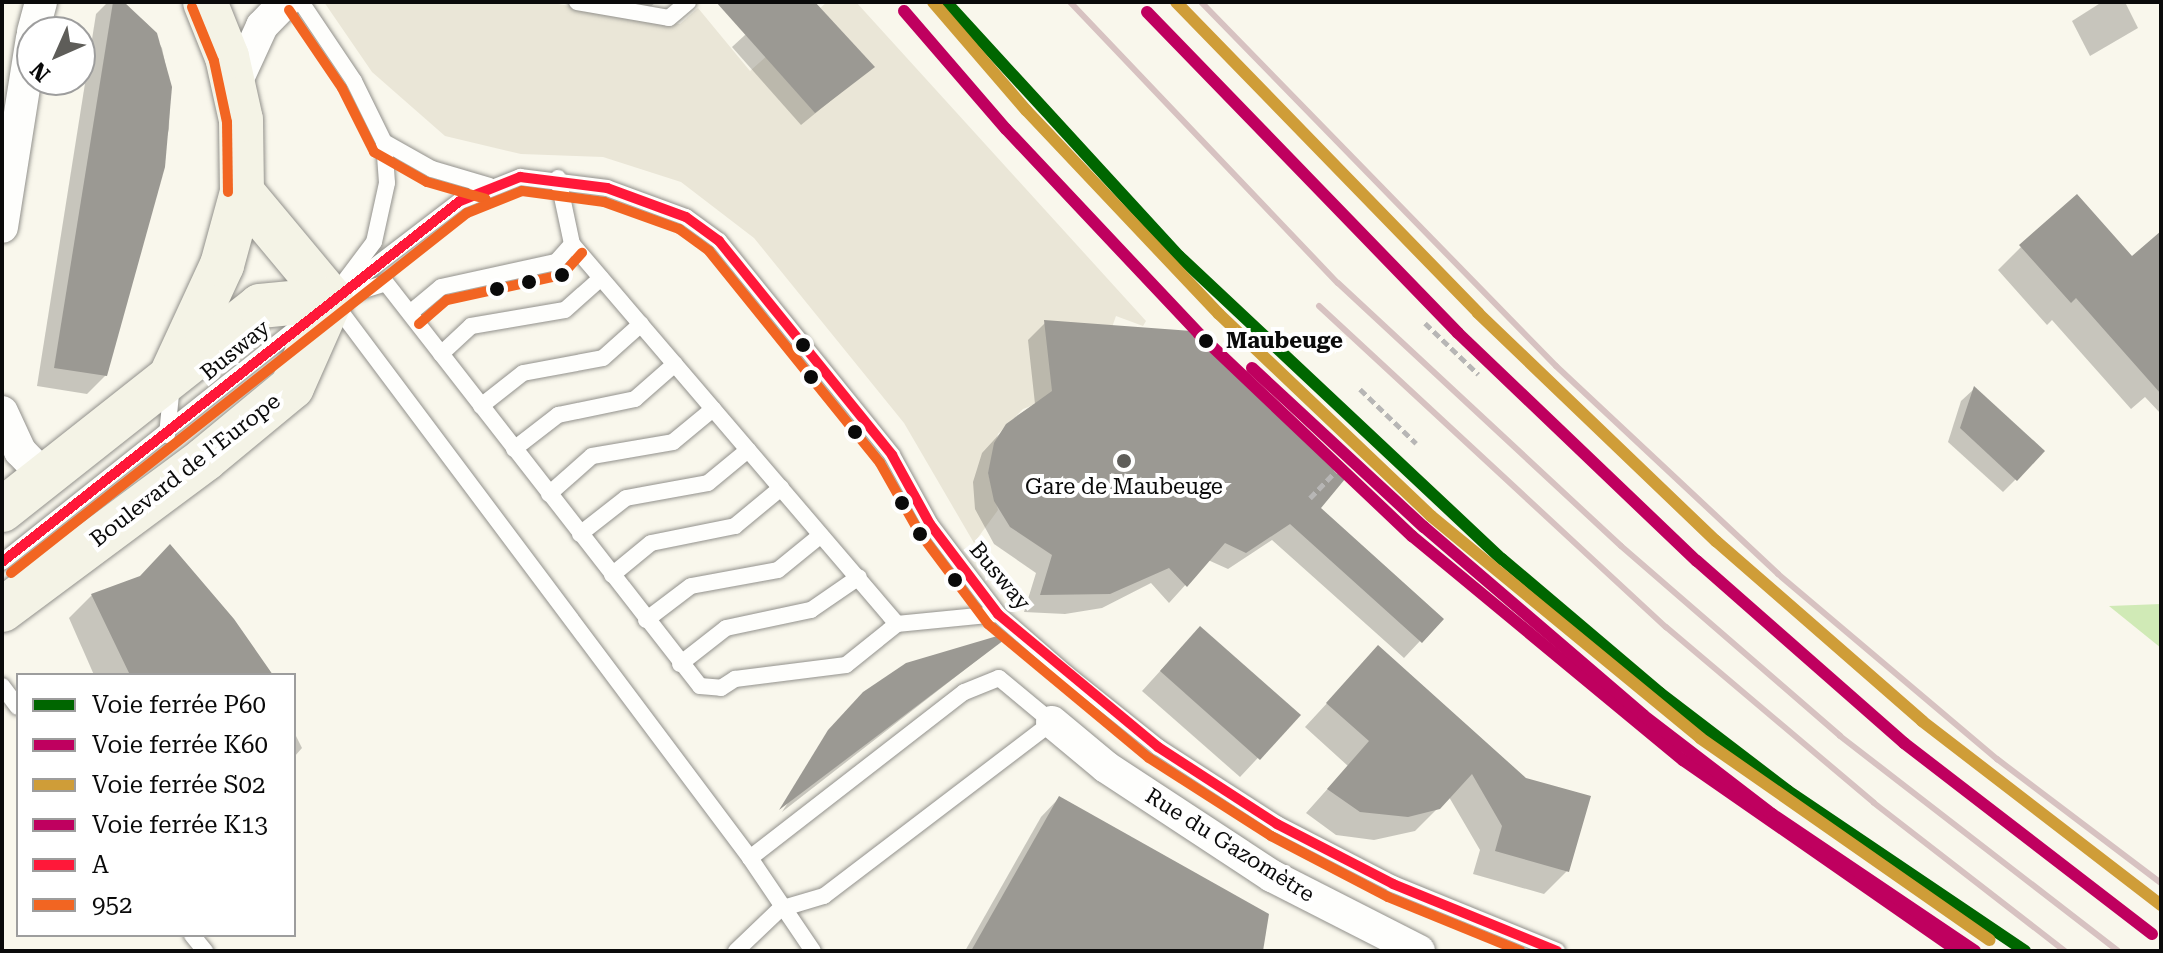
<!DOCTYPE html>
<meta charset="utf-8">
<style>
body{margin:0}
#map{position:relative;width:2163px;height:953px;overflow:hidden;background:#f9f7ec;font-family:"Roboto Serif",serif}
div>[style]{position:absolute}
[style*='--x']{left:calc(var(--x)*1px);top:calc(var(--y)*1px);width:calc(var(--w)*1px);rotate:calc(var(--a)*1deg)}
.forest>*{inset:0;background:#d0eab6}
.plaza>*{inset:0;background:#eae6d7}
.shadow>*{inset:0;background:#0003}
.building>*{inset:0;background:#9b9993}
.path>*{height:5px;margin-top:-2.5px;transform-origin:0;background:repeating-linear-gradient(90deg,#b7b6b5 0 8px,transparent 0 12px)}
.roads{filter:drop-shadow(0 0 2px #92918c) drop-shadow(0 0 2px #92918c)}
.lane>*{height:16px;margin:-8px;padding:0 8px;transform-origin:8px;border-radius:8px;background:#fefefc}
.street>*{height:32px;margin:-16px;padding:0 16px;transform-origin:16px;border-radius:16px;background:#fefefc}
.secondary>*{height:44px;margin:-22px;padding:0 22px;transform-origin:22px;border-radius:22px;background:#f4f3e6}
.rail>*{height:6px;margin:-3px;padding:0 3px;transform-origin:3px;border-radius:3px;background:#d7c2c1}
.bus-1>*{height:10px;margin:-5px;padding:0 5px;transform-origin:5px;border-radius:5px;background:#ff1839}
.bus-2>*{height:10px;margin:-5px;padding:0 5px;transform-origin:5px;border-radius:5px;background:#f26522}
.rail-1>*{height:12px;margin:-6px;padding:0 6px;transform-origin:6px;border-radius:6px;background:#060}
.rail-2>*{height:12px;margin:-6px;padding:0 6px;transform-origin:6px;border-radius:6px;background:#bf005f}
.rail-3>*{height:12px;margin:-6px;padding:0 6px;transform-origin:6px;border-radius:6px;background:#cf9d38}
.rail-4>*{height:12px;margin:-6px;padding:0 6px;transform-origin:6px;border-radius:6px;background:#bf005f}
.dots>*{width:22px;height:22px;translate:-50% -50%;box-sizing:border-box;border:4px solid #fff;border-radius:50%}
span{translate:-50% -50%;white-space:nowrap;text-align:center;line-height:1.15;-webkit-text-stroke:8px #fff;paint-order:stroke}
.stop-label{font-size:22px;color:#0a0a0a;font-weight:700}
.left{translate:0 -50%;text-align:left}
.street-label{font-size:22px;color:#0a0a0a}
.poi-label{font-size:22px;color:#0a0a0a}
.frame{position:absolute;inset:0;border:4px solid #0a0a0a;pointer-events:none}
.legend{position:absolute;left:16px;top:673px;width:280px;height:264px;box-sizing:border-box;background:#fff;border:2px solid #9d9d9d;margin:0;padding:10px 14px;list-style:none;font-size:24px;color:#0a0a0a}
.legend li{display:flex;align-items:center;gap:16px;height:40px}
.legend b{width:40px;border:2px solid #9d9d9d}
.north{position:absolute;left:16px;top:16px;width:80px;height:80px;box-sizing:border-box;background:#fff;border:2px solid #9d9d9d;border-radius:50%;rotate:225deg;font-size:22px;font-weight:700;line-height:32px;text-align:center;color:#0a0a0a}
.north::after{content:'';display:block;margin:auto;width:28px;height:36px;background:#5e5d59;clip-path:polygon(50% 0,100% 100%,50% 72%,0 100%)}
</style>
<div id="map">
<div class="forest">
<i style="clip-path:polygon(2161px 604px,2161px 648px,2109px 606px)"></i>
</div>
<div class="plaza">
<i style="clip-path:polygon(324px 2px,546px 2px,680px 24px,698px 8px,750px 71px,827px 2px,856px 2px,1146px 321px,1143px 326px,1116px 316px,1111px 330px,1062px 322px,1053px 397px,1023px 409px,998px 434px,988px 473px,998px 510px,974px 543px,904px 423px,754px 238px,681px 182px,603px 157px,521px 154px,445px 136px,372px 72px)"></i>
</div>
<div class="shadow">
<i style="clip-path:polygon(108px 2px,121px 2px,147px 24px,162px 48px,170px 87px,169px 129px,106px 375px,87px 394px,37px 386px,96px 14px)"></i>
<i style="clip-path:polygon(606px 2px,656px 2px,648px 9px)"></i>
<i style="clip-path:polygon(781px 2px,812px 2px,872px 67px,801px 125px,732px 47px)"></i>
<i style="clip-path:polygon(2102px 2px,2125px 2px,2138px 28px,2090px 56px,2072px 21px)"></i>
<i style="clip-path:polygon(2161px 234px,2161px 414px,2145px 397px,2131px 409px,2052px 320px,2047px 325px,1998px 270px,2021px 247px,2132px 259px)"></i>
<i style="clip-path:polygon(1045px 323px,1318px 508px,1420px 641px,1404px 658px,1272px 540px,1228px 569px,1208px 560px,1169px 603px,1151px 583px,1102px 608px,1065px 614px,1024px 612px,1036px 573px,994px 544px,975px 509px,973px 482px,982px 453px,1015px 417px,1035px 404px,1028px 340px)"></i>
<i style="clip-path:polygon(1974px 389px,2016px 479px,2003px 492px,1948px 442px,1961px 401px)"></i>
<i style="clip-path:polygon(139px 578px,264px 675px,94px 675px,69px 618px,92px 595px)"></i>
<i style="clip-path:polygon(999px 643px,782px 812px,846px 711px)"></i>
<i style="clip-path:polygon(1182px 647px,1298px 715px,1240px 777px,1142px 691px)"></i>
<i style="clip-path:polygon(1378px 648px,1567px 871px,1544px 894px,1473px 874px,1480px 850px,1449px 797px,1415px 831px,1374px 840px,1336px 835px,1306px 813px,1348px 766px,1305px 727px)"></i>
<i style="clip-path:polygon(294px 732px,302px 748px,294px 757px)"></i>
<i style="clip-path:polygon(1059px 798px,1261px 951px,965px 951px,1041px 817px)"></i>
</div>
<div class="building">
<i style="clip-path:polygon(113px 2px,124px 2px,157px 33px,172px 87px,165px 167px,107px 376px,54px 368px)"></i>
<i style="clip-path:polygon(716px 2px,815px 2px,875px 67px,815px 113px)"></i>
<i style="clip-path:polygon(2077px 194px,2132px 256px,2161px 231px,2161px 394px,2076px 298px,2071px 303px,2019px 245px)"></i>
<i style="clip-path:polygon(1044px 320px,1205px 332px,1350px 473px,1321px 508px,1444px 619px,1422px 643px,1290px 524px,1246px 553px,1225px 543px,1187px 587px,1169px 568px,1110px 594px,1040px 595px,1052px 555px,1010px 527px,994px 501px,988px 473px,994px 443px,1006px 424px,1052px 391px)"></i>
<i style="clip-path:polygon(1974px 386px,2045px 451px,2017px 481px,1960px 428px)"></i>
<i style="clip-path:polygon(170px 544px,234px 619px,273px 675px,130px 675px,91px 594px,140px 576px)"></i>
<i style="clip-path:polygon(1200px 626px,1301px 715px,1260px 760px,1160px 671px)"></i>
<i style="clip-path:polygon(1004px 634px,1008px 637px,779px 810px,828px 730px,863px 692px,906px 663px)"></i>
<i style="clip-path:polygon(1378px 645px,1526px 778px,1591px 796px,1569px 872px,1495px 851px,1502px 826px,1472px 774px,1440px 809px,1408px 817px,1360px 812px,1327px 789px,1369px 741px,1326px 703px)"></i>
<i style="clip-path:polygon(1059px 796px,1269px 914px,1263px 951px,971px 951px)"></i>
</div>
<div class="path">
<i style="--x:1425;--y:323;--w:74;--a:43.9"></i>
<i style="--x:1360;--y:389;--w:78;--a:44"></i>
<i style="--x:1310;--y:498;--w:40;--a:-46"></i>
</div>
<div class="roads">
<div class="lane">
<i style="--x:301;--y:2;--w:95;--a:56.1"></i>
<i style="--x:354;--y:81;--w:68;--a:63.8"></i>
<i style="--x:384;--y:142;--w:41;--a:85.8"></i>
<i style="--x:387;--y:183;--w:60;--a:102.4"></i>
<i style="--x:374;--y:242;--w:50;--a:126.9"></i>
<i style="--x:577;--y:2;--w:93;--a:9.9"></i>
<i style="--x:669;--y:18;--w:25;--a:-40"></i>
<i style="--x:384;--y:142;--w:55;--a:29.4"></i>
<i style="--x:432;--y:169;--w:60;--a:16.3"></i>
<i style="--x:558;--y:178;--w:67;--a:78"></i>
<i style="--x:572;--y:244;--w:500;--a:49.46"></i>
<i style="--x:341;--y:297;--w:47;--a:-17.3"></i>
<i style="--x:386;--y:283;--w:511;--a:52.08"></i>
<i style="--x:700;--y:686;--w:21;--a:5"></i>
<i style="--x:721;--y:688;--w:17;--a:-33"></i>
<i style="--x:735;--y:679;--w:112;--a:-7.2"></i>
<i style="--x:846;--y:665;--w:65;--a:-38.8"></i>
<i style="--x:897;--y:624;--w:101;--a:-5.7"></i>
<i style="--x:333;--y:298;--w:160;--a:-37.4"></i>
<i style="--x:460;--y:201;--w:65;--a:-21.8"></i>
<i style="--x:520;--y:177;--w:88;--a:7.2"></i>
<i style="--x:607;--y:188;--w:84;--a:20.2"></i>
<i style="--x:686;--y:217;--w:41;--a:36"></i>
<i style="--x:719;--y:241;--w:275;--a:51"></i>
<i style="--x:892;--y:455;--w:79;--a:61.2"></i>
<i style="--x:930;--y:524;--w:113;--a:52.9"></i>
<i style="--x:998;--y:614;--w:91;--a:41"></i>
<i style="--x:1067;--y:674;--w:117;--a:38.7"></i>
<i style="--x:1158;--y:747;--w:142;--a:32.9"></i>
<i style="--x:1277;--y:824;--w:131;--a:27.3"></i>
<i style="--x:1393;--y:884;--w:177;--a:22.2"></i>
<i style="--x:335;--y:304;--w:692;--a:53.16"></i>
<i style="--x:750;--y:858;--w:112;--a:55.9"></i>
<i style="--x:410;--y:313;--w:40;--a:-40"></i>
<i style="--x:441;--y:287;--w:118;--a:-12.3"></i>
<i style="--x:556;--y:262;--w:24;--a:-48"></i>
<i style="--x:441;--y:354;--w:41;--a:-43"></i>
<i style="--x:471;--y:326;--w:95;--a:-9.7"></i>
<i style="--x:565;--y:310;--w:48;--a:-41.6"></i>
<i style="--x:481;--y:406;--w:53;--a:-38.2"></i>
<i style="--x:523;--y:373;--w:81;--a:-10.6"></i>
<i style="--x:603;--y:358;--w:51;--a:-41.8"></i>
<i style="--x:167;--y:435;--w:51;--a:-84.4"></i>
<i style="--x:514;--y:449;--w:56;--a:-37.7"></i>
<i style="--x:558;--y:415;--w:79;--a:-11.7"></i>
<i style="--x:635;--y:399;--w:53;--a:-41.2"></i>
<i style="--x:549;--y:494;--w:57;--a:-41.5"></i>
<i style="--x:592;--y:456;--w:82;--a:-9.8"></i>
<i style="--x:673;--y:442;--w:52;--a:-39.5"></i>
<i style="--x:580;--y:534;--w:58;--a:-38"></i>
<i style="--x:626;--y:498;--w:83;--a:-10.4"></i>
<i style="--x:708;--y:483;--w:52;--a:-39.5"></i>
<i style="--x:2;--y:562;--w:392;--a:-38.5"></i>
<i style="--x:612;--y:575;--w:50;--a:-39.4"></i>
<i style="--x:651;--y:543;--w:86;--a:-11.4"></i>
<i style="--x:735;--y:526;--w:60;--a:-39.6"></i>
<i style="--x:646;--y:620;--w:56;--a:-37.1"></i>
<i style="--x:691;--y:586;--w:88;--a:-10.4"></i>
<i style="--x:778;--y:570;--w:55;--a:-39.1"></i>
<i style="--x:680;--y:664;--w:58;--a:-38"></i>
<i style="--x:726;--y:628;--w:87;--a:-12"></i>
<i style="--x:811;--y:610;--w:58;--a:-34.5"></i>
<i style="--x:2;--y:686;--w:26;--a:53"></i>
<i style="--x:192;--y:935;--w:21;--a:51"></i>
<i style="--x:736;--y:951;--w:61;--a:-43.7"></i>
<i style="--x:780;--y:909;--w:46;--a:-16.5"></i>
<i style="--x:824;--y:896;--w:287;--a:-37.3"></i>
<i style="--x:1052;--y:722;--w:69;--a:-140.3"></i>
<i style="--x:999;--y:678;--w:38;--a:158"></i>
<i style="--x:964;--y:692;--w:271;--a:142.2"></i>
</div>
<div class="street">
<i style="--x:33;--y:32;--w:31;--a:-75"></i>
<i style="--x:234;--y:87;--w:67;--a:-65.3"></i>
<i style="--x:262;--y:26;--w:33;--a:-46"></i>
<i style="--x:2;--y:227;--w:191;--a:-81"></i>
<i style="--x:2;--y:412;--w:43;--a:65.2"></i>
<i style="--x:20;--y:451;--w:36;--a:46"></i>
<i style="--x:1052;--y:722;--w:70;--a:39.8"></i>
<i style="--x:1106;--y:767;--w:199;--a:33.3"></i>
<i style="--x:1272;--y:876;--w:165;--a:27"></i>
</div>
<div class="secondary">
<i style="--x:242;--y:192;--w:139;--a:50.2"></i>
<i style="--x:173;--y:371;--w:117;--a:-65.2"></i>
<i style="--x:222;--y:265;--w:76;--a:-74.7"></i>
<i style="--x:242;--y:192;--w:72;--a:-90.8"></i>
<i style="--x:241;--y:120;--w:65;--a:-102.5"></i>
<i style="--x:227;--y:57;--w:59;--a:-111.8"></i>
<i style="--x:2;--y:510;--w:329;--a:-38.3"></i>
<i style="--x:260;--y:306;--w:71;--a:-5.6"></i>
<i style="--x:2;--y:610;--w:253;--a:-36.6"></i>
<i style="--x:205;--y:459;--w:113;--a:-39.6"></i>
<i style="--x:292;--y:387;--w:96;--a:-66.1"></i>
</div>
</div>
<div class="rail">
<i style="--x:1070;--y:2;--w:388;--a:46.4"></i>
<i style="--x:1338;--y:283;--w:386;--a:42.9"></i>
<i style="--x:1621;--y:546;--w:290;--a:40.9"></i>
<i style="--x:1840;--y:736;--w:351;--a:37.7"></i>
<i style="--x:1201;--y:2;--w:508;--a:45.72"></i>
<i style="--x:1556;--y:366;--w:304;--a:43.1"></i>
<i style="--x:1778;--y:574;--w:287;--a:40.2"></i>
<i style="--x:1997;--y:759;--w:206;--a:37.1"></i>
<i style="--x:1319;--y:306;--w:473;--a:42.8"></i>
<i style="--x:1666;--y:627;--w:272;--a:40.2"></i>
<i style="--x:1874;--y:803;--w:242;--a:37.8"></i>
</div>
<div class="bus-1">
<i style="--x:2;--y:562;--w:583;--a:-38.25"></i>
<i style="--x:460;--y:201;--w:65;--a:-21.8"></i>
<i style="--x:520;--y:177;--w:88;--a:7.2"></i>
<i style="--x:607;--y:188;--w:84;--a:20.2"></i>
<i style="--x:686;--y:217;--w:41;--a:36"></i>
<i style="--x:719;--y:241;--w:275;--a:51"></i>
<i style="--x:892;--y:455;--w:79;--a:61.2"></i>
<i style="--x:930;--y:524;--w:113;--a:52.9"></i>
<i style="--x:998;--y:614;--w:208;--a:39.7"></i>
<i style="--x:1158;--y:747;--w:142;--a:32.9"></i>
<i style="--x:1277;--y:824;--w:131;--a:27.3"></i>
<i style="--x:1393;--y:884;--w:177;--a:22.2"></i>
</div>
<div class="bus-2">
<i style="--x:192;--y:7;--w:58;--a:67.8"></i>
<i style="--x:214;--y:61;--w:62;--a:78"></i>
<i style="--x:227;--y:122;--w:70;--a:89.2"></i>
<i style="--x:289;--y:10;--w:94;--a:55.8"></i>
<i style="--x:342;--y:88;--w:72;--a:63.4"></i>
<i style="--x:374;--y:152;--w:61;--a:29.5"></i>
<i style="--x:427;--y:182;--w:61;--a:16.1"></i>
<i style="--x:419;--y:324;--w:37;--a:-41"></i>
<i style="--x:447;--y:300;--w:118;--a:-12.3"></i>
<i style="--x:562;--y:275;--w:30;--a:-48"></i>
<i style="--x:11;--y:573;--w:581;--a:-38.29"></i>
<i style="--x:467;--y:213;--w:59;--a:-21.8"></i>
<i style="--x:522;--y:191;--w:83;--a:7.6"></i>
<i style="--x:604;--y:202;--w:80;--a:19.8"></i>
<i style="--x:679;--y:229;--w:37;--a:36"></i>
<i style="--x:709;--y:251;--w:272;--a:51.1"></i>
<i style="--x:880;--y:463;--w:79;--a:60.5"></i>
<i style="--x:919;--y:532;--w:115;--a:53.1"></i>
<i style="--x:988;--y:624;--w:209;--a:39.8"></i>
<i style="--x:1149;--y:758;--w:145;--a:32.6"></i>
<i style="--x:1271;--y:836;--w:132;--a:27.5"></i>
<i style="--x:1388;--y:897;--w:143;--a:22.2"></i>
</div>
<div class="rail-1">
<i style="--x:946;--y:2;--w:345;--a:47.5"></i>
<i style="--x:1179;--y:256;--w:443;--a:43.2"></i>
<i style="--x:1502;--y:559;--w:207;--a:40.3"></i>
<i style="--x:1660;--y:693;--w:161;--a:37.4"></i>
<i style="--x:1788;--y:791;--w:286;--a:34"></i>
</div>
<div class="rail-2">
<i style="--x:904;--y:11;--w:156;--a:49.2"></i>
<i style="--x:1006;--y:129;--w:282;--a:46.7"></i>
<i style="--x:1199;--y:334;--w:294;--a:43.5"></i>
<i style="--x:1412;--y:536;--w:352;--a:39.6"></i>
<i style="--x:1683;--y:760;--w:335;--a:34.8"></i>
<i style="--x:1147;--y:12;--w:447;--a:45.9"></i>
<i style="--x:1458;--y:333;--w:330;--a:43.7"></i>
<i style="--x:1697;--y:561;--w:276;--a:41.3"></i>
<i style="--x:1904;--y:743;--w:313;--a:37.6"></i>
</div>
<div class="rail-3">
<i style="--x:933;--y:2;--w:143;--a:49.3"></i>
<i style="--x:1026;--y:110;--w:281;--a:46.6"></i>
<i style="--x:1219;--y:314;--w:293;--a:43.6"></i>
<i style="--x:1431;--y:516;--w:349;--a:39.5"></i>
<i style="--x:1700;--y:738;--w:353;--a:34.9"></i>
<i style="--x:1176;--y:2;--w:434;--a:45.8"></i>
<i style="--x:1478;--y:313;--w:330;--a:43.8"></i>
<i style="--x:1716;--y:541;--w:274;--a:41.1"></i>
<i style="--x:1922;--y:721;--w:302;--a:37.6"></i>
</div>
<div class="rail-4">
<i style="--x:1252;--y:368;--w:234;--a:42.8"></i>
<i style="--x:1424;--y:527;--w:289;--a:40.6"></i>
<i style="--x:1643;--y:715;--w:163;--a:37.5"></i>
<i style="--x:1772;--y:814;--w:245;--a:34"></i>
</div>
<div class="dots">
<i style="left:562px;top:275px;background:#0a0a0a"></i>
<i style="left:529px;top:282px;background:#0a0a0a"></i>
<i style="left:497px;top:289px;background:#0a0a0a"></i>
<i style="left:1206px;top:341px;background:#0a0a0a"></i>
<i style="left:803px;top:345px;background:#0a0a0a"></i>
<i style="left:811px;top:377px;background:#0a0a0a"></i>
<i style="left:855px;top:432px;background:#0a0a0a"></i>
<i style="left:1124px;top:461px;background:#5e5d59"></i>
<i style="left:902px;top:503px;background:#0a0a0a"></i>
<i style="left:920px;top:534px;background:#0a0a0a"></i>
<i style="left:955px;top:580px;background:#0a0a0a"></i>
</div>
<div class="stop-label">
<span class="left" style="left:1226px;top:341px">Maubeuge</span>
</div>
<div class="street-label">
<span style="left:235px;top:350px;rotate:-39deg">Busway</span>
<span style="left:185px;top:470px;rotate:-38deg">Boulevard de l'Europe</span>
<span style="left:1000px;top:576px;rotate:50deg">Busway</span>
<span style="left:1230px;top:845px;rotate:32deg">Rue du Gazomètre</span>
</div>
<div class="poi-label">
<span style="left:1124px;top:487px">Gare de Maubeuge</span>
</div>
<div class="frame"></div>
<ul class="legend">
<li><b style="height:10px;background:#060"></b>Voie ferrée P60</li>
<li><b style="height:10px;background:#bf005f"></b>Voie ferrée K60</li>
<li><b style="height:10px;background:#cf9d38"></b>Voie ferrée S02</li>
<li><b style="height:10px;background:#bf005f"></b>Voie ferrée K13</li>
<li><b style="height:10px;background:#ff1839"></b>A</li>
<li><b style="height:10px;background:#f26522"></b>952</li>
</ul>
<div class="north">N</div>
</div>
